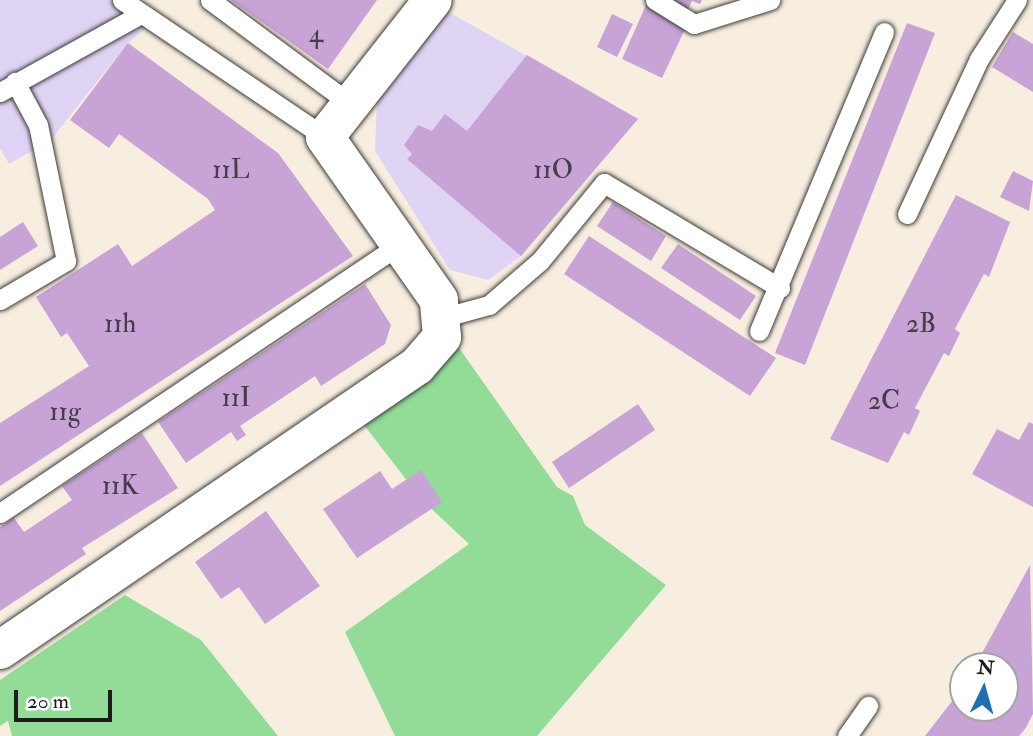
<!DOCTYPE html>
<style>
body{margin:0}
#map{position:relative;width:1033px;height:736px;overflow:hidden;background:#f8eedf;font-family:"IM FELL Double Pica",serif}
div>[style]{position:absolute}
[style*='--x']{left:calc(var(--x)*1px);top:calc(var(--y)*1px);width:calc(var(--w)*1px);rotate:calc(var(--a)*1deg)}
.built>*{inset:0;background:#e0d4f4}
.green>*{inset:0;background:#92dc98}
.building>*{inset:0;background:#c7a3d6}
.roads{filter:drop-shadow(0 0 2px #3d3c39) drop-shadow(0 0 2px #3d3c39)}
.lane>*{height:19px;margin:-9.5px;padding:0 9.5px;transform-origin:9.5px;border-radius:9.5px;background:#fff}
.street>*{height:38px;margin:-19px;padding:0 19px;transform-origin:19px;border-radius:19px;background:#fff}
span{translate:-50% -50%;white-space:nowrap;text-align:center;line-height:1.15;-webkit-text-stroke:5px #fff;paint-order:stroke}
.number-label{font-size:26px;color:#473e4a}
.number-label span{-webkit-text-stroke-width:0}
.north{position:absolute;left:949px;top:652px;width:70px;height:70px;box-sizing:border-box;background:#fff;border:2px solid #a4a4a4;border-radius:50%;rotate:5deg;font-size:19px;font-weight:700;line-height:28px;text-align:center;color:#1c1c1c}
.north::after{content:'';display:block;margin:auto;width:24px;height:32px;background:#1f6fb2;clip-path:polygon(50% 0,100% 100%,50% 72%,0 100%)}
.scale{position:absolute;left:14px;top:690px;width:98px;height:32px;box-sizing:border-box;border:4px solid #1c1c1c;border-top:0;padding-left:9px;font-size:21px;line-height:24px;white-space:nowrap;color:#1c1c1c;-webkit-text-stroke:5px #fff;paint-order:stroke}
</style>
<div id="map">
<div class="built">
<i style="clip-path:polygon(0 0,109px 0,146px 28px,128px 43px,50px 141px,9px 164px,0 148px)"></i>
<i style="clip-path:polygon(447px 11px,638px 119px,521px 256px,488px 280px,450px 270px,375px 151px,377px 102px)"></i>
</div>
<div class="green">
<i style="clip-path:polygon(457px 345px,557px 487px,573px 496px,585px 525px,666px 585px,537px 736px,395px 736px,345px 632px,469px 544px,422px 500px,357px 416px)"></i>
<i style="clip-path:polygon(125px 595px,201px 640px,278px 736px,12px 736px,8px 721px,0 726px,0 680px)"></i>
</div>
<div class="building">
<i style="clip-path:polygon(231px 0,377px 0,328px 69px)"></i>
<i style="clip-path:polygon(657px 0,702px 0,700px 4px,692px 1px,682px 22px,687px 25px,662px 78px,622px 59px,646px 5px,653px 8px)"></i>
<i style="clip-path:polygon(612px 14px,633px 24px,617px 57px,597px 47px)"></i>
<i style="clip-path:polygon(907px 23px,935px 33px,805px 365px,775px 353px)"></i>
<i style="clip-path:polygon(1013px 32px,1033px 44px,1033px 92px,992px 67px)"></i>
<i style="clip-path:polygon(128px 43px,278px 153px,353px 256px,0 486px,0 423px,89px 366px,67px 333px,61px 337px,36px 297px,118px 244px,132px 266px,215px 210px,208px 199px,119px 134px,109px 148px,70px 120px)"></i>
<i style="clip-path:polygon(527px 55px,638px 119px,521px 256px,407px 159px,412px 154px,404px 145px,418px 125px,432px 131px,445px 114px,467px 131px)"></i>
<i style="clip-path:polygon(1013px 171px,1033px 181px,1029px 211px,1000px 197px)"></i>
<i style="clip-path:polygon(956px 195px,1010px 222px,989px 277px,984px 274px,955px 329px,960px 333px,949px 356px,944px 353px,915px 408px,920px 411px,909px 435px,904px 432px,888px 463px,830px 439px)"></i>
<i style="clip-path:polygon(613px 202px,666px 236px,651px 261px,597px 226px)"></i>
<i style="clip-path:polygon(23px 222px,38px 246px,0 270px,0 237px)"></i>
<i style="clip-path:polygon(589px 236px,776px 358px,750px 396px,564px 274px)"></i>
<i style="clip-path:polygon(678px 244px,756px 296px,740px 320px,661px 268px)"></i>
<i style="clip-path:polygon(365px 284px,391px 325px,385px 344px,321px 386px,315px 376px,240px 426px,246px 435px,237px 441px,231px 432px,186px 463px,158px 422px)"></i>
<i style="clip-path:polygon(638px 404px,655px 430px,569px 488px,552px 462px)"></i>
<i style="clip-path:polygon(1029px 422px,1033px 424px,1033px 507px,972px 474px,997px 429px,1019px 440px)"></i>
<i style="clip-path:polygon(142px 433px,178px 488px,82px 548px,86px 554px,0 611px,0 527px,14px 518px,24px 532px,72px 500px,62px 486px)"></i>
<i style="clip-path:polygon(421px 470px,442px 502px,357px 558px,323px 509px,380px 471px,392px 489px)"></i>
<i style="clip-path:polygon(266px 511px,320px 586px,265px 624px,239px 587px,221px 599px,195px 562px)"></i>
<i style="clip-path:polygon(1030px 565px,1033px 714px,1025px 729px,1019px 736px,925px 736px,963px 687px,963px 708px,1005px 708px,1005px 666px,975px 666px)"></i>
</div>
<div class="roads">
<div class="lane">
<i style="--x:122;--y:0;--w:245;--a:34"></i>
<i style="--x:210;--y:0;--w:173;--a:36.5"></i>
<i style="--x:655;--y:0;--w:46;--a:31.6"></i>
<i style="--x:694;--y:24;--w:80;--a:-17.5"></i>
<i style="--x:0;--y:92;--w:161;--a:-29"></i>
<i style="--x:907;--y:214;--w:171;--a:-65.1"></i>
<i style="--x:979;--y:59;--w:70;--a:-57.2"></i>
<i style="--x:0;--y:300;--w:77;--a:-30.6"></i>
<i style="--x:66;--y:261;--w:139;--a:-101.6"></i>
<i style="--x:38;--y:125;--w:49;--a:-118.1"></i>
<i style="--x:441;--y:318;--w:50;--a:-15.2"></i>
<i style="--x:489;--y:305;--w:67;--a:-40.8"></i>
<i style="--x:540;--y:261;--w:101;--a:-50.6"></i>
<i style="--x:604;--y:183;--w:205;--a:30.8"></i>
<i style="--x:759;--y:331;--w:324;--a:-67.3"></i>
<i style="--x:0;--y:513;--w:484;--a:-33.9"></i>
<i style="--x:847;--y:736;--w:37;--a:-55"></i>
</div>
<div class="street">
<i style="--x:0;--y:650;--w:505;--a:-34.26"></i>
<i style="--x:417;--y:366;--w:38;--a:-49"></i>
<i style="--x:442;--y:337;--w:37;--a:-95"></i>
<i style="--x:439;--y:300;--w:199;--a:-125"></i>
<i style="--x:325;--y:137;--w:174;--a:-51.8"></i>
</div>
</div>
<div class="number-label">
<span style="left:316px;top:35px">4</span>
<span style="left:231px;top:171px">11L</span>
<span style="left:553px;top:171px">11O</span>
<span style="left:120px;top:325px">11h</span>
<span style="left:921px;top:325px">2B</span>
<span style="left:236px;top:399px">11I</span>
<span style="left:884px;top:402px">2C</span>
<span style="left:65px;top:413px">11g</span>
<span style="left:120px;top:487px">11K</span>
</div>
<div class="north">N</div>
<div class="scale">20 m</div>
</div>
